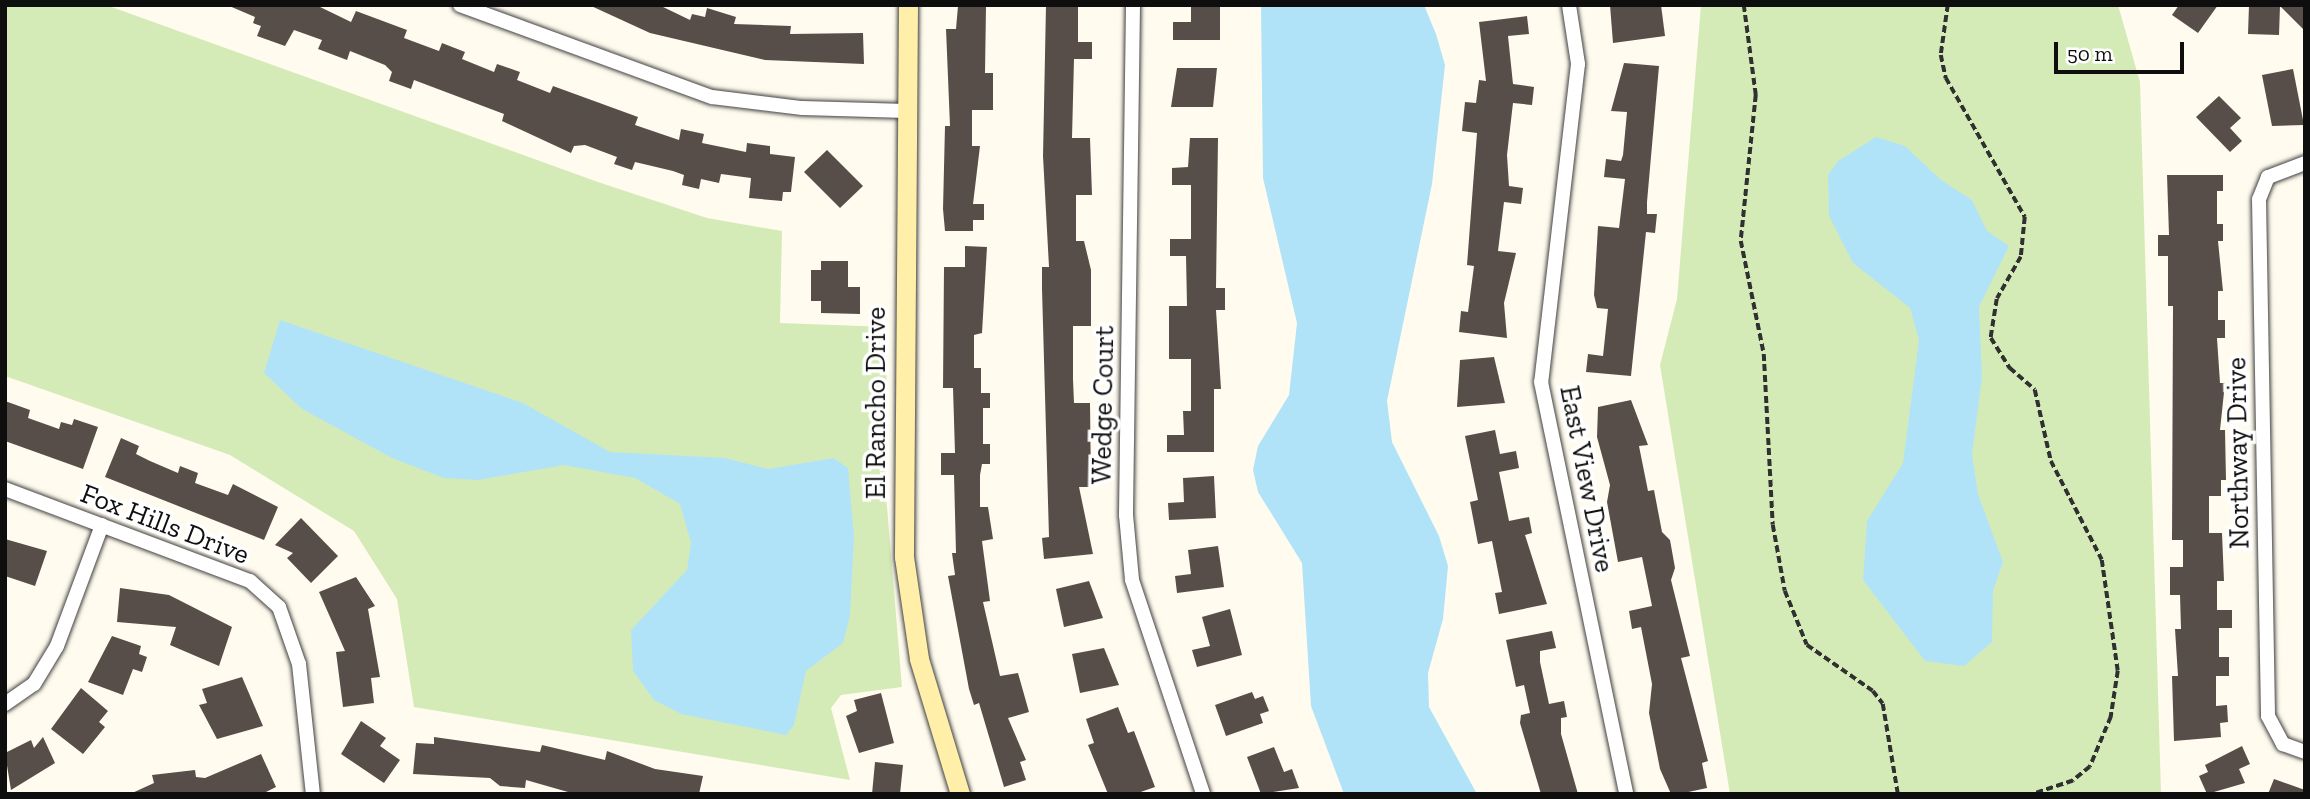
<!DOCTYPE html>
<style>
body{margin:0}
#map{position:relative;width:2310px;height:799px;overflow:hidden;background:#fffbee;font-family:"Zilla Slab",serif}
div>[style]{position:absolute}
[style*='--x']{left:calc(var(--x)*1px);top:calc(var(--y)*1px);width:calc(var(--w)*1px);rotate:calc(var(--a)*1deg)}
.green>*{inset:0;background:#d5ebb7}
.water>*{inset:0;background:#b1e3f8}
.building>*{inset:0;background:#574e4a}
.path>*{height:3.5px;margin-top:-1.75px;transform-origin:0;background:repeating-linear-gradient(90deg,#303030 0 7px,transparent 0 10.5px)}
.roads{filter:drop-shadow(0 0 2px #414141) drop-shadow(0 0 2px #414141)}
.street>*{height:14px;margin:-7px;padding:0 7px;transform-origin:7px;border-radius:7px;background:#fff}
.secondary>*{height:19px;margin:-9.5px;padding:0 9.5px;transform-origin:9.5px;border-radius:9.5px;background:#ffefa9}
span{translate:-50% -50%;white-space:nowrap;text-align:center;line-height:1.15;-webkit-text-stroke:7px #fff;paint-order:stroke}
.street-label{font-size:28px;color:#0e0e0e}
.frame{position:absolute;inset:0;border:7px solid #0e0e0e;pointer-events:none}
.scale{position:absolute;left:2054px;top:42px;width:130px;height:32px;box-sizing:border-box;border:4px solid #0e0e0e;border-top:0;padding-left:9px;font-size:21px;line-height:24px;white-space:nowrap;color:#0e0e0e;-webkit-text-stroke:5px #fff;paint-order:stroke}
</style>
<div id="map">
<div class="green">
<i style="clip-path:polygon(5px 5px,106px 5px,598px 182px,707px 218px,782px 231px,780px 323px,887px 327px,885px 483px,902px 687px,841px 695px,831px 708px,850px 780px,414px 707px,397px 599px,354px 531px,230px 455px,5px 376px)"></i>
<i style="clip-path:polygon(1701px 5px,2118px 5px,2140px 82px,2161px 794px,1730px 794px,1660px 365px,1677px 299px)"></i>
</div>
<div class="water">
<i style="clip-path:polygon(1261px 5px,1424px 5px,1436px 34px,1445px 65px,1432px 184px,1387px 401px,1392px 442px,1439px 536px,1448px 566px,1443px 619px,1428px 673px,1429px 707px,1477px 794px,1344px 794px,1311px 706px,1302px 563px,1258px 492px,1253px 470px,1258px 446px,1289px 395px,1297px 323px,1263px 178px)"></i>
<i style="clip-path:polygon(1876px 137px,1905px 146px,1941px 180px,1972px 200px,1987px 231px,2009px 246px,1979px 307px,1982px 377px,1972px 454px,1978px 494px,2003px 562px,1993px 591px,1992px 642px,1964px 666px,1925px 661px,1863px 580px,1867px 521px,1903px 463px,1919px 340px,1910px 308px,1853px 263px,1829px 216px,1828px 175px,1838px 161px)"></i>
<i style="clip-path:polygon(280px 320px,523px 403px,610px 452px,725px 458px,768px 469px,834px 458px,848px 468px,854px 536px,850px 616px,843px 643px,806px 671px,794px 725px,786px 735px,681px 714px,654px 700px,633px 671px,631px 630px,687px 570px,691px 543px,680px 504px,635px 478px,564px 465px,478px 480px,444px 478px,392px 458px,302px 409px,264px 373px)"></i>
</div>
<div class="building">
<i style="clip-path:polygon(227px 5px,316px 5px,351px 22px,356px 11px,407px 30px,404px 38px,439px 51px,442px 43px,465px 52px,462px 59px,494px 72px,497px 64px,520px 72px,517px 80px,550px 93px,553px 86px,638px 117px,635px 125px,679px 140px,681px 129px,704px 134px,702px 143px,746px 152px,747px 143px,770px 146px,770px 154px,795px 157px,791px 192px,783px 192px,782px 201px,749px 198px,751px 178px,721px 174px,719px 183px,701px 179px,699px 189px,682px 185px,684px 175px,673px 171px,635px 162px,632px 170px,614px 164px,617px 157px,585px 145px,574px 146px,571px 153px,502px 121px,504px 114px,414px 80px,411px 89px,389px 81px,392px 72px,385px 65px,350px 51px,347px 60px,318px 49px,322px 40px,294px 30px,285px 46px,257px 36px,261px 26px,253px 23px,255px 17px)"></i>
<i style="clip-path:polygon(589px 5px,659px 5px,690px 20px,692px 14px,705px 17px,707px 8px,736px 17px,734px 24px,791px 26px,790px 34px,863px 33px,864px 64px,765px 60px,650px 33px)"></i>
<i style="clip-path:polygon(1046px 5px,1078px 5px,1078px 42px,1092px 42px,1092px 59px,1074px 59px,1072px 138px,1090px 138px,1092px 195px,1076px 195px,1076px 241px,1084px 241px,1091px 270px,1091px 326px,1073px 326px,1073px 379px,1074px 403px,1090px 403px,1091px 487px,1079px 487px,1093px 554px,1044px 559px,1042px 538px,1049px 537px,1042px 289px,1042px 267px,1049px 267px,1043px 156px)"></i>
<i style="clip-path:polygon(1191px 5px,1220px 5px,1220px 40px,1173px 40px,1173px 22px,1191px 22px)"></i>
<i style="clip-path:polygon(1610px 5px,1661px 5px,1665px 36px,1613px 43px)"></i>
<i style="clip-path:polygon(2179px 5px,2218px 5px,2198px 33px,2172px 15px)"></i>
<i style="clip-path:polygon(2249px 5px,2305px 5px,2305px 31px,2280px 6px,2279px 35px,2248px 34px)"></i>
<i style="clip-path:polygon(958px 6px,986px 7px,985px 73px,993px 73px,993px 110px,972px 110px,972px 146px,980px 146px,973px 204px,984px 204px,984px 220px,973px 220px,973px 231px,945px 231px,943px 209px,945px 126px,950px 126px,946px 29px,956px 29px)"></i>
<i style="clip-path:polygon(1527px 16px,1529px 34px,1508px 36px,1513px 84px,1534px 87px,1532px 105px,1513px 103px,1507px 155px,1509px 186px,1523px 188px,1521px 204px,1504px 202px,1498px 251px,1516px 253px,1504px 303px,1507px 338px,1459px 332px,1461px 311px,1468px 312px,1474px 266px,1467px 265px,1477px 133px,1462px 131px,1465px 102px,1476px 103px,1479px 80px,1486px 81px,1479px 22px)"></i>
<i style="clip-path:polygon(1624px 63px,1659px 66px,1647px 202px,1647px 214px,1657px 214px,1655px 233px,1646px 232px,1631px 376px,1586px 372px,1588px 354px,1603px 356px,1608px 309px,1597px 308px,1594px 295px,1598px 226px,1619px 228px,1625px 179px,1604px 177px,1606px 159px,1621px 161px,1623px 155px,1627px 112px,1611px 111px)"></i>
<i style="clip-path:polygon(1177px 68px,1217px 68px,1213px 107px,1171px 107px)"></i>
<i style="clip-path:polygon(2293px 69px,2304px 125px,2272px 126px,2262px 75px)"></i>
<i style="clip-path:polygon(2219px 96px,2241px 118px,2230px 128px,2242px 141px,2230px 152px,2196px 117px)"></i>
<i style="clip-path:polygon(1190px 138px,1218px 138px,1216px 288px,1225px 288px,1225px 310px,1216px 310px,1221px 389px,1214px 389px,1214px 452px,1167px 452px,1167px 435px,1184px 435px,1183px 411px,1191px 411px,1191px 359px,1169px 359px,1169px 306px,1187px 306px,1186px 256px,1170px 256px,1170px 239px,1191px 239px,1191px 185px,1172px 185px,1172px 168px,1188px 167px)"></i>
<i style="clip-path:polygon(827px 150px,863px 186px,840px 208px,804px 172px)"></i>
<i style="clip-path:polygon(2167px 175px,2223px 175px,2223px 191px,2217px 191px,2217px 224px,2223px 224px,2223px 241px,2218px 241px,2223px 291px,2218px 291px,2218px 320px,2225px 320px,2225px 338px,2217px 338px,2220px 383px,2225px 383px,2220px 430px,2225px 430px,2226px 480px,2221px 480px,2221px 496px,2209px 496px,2209px 533px,2222px 533px,2224px 581px,2217px 581px,2217px 610px,2232px 610px,2232px 628px,2219px 628px,2219px 657px,2229px 657px,2229px 676px,2216px 676px,2216px 706px,2227px 705px,2228px 722px,2220px 723px,2221px 737px,2174px 741px,2172px 676px,2178px 676px,2175px 629px,2181px 629px,2180px 595px,2170px 595px,2170px 567px,2183px 567px,2183px 540px,2172px 540px,2173px 306px,2168px 306px,2168px 256px,2158px 256px,2158px 235px,2169px 235px)"></i>
<i style="clip-path:polygon(965px 246px,987px 247px,982px 333px,974px 335px,974px 368px,981px 368px,981px 393px,990px 393px,990px 408px,983px 408px,983px 444px,990px 444px,990px 464px,982px 464px,980px 475px,980px 507px,988px 507px,993px 539px,982px 541px,990px 601px,983px 602px,1000px 676px,1018px 673px,1029px 712px,1008px 718px,1026px 760px,1020px 762px,1026px 780px,1004px 787px,979px 703px,974px 705px,969px 689px,948px 576px,955px 575px,952px 553px,956px 553px,954px 475px,941px 475px,941px 453px,955px 453px,953px 388px,943px 388px,944px 267px,965px 267px)"></i>
<i style="clip-path:polygon(821px 261px,848px 261px,848px 287px,860px 287px,860px 314px,821px 313px,821px 301px,811px 301px,811px 270px,821px 270px)"></i>
<i style="clip-path:polygon(1494px 357px,1505px 403px,1457px 407px,1460px 360px)"></i>
<i style="clip-path:polygon(1631px 400px,1648px 445px,1639px 446px,1648px 491px,1654px 490px,1662px 532px,1670px 540px,1675px 568px,1671px 580px,1690px 656px,1681px 658px,1708px 761px,1702px 763px,1707px 788px,1679px 794px,1671px 794px,1660px 769px,1649px 713px,1652px 684px,1641px 627px,1632px 629px,1629px 611px,1652px 606px,1642px 557px,1618px 562px,1607px 502px,1610px 485px,1597px 437px,1598px 407px)"></i>
<i style="clip-path:polygon(5px 401px,30px 410px,28px 418px,59px 429px,61px 422px,72px 425px,74px 419px,98px 427px,83px 469px,5px 441px)"></i>
<i style="clip-path:polygon(1495px 430px,1500px 454px,1516px 451px,1519px 468px,1499px 472px,1509px 521px,1529px 517px,1532px 533px,1525px 535px,1547px 604px,1499px 614px,1495px 593px,1502px 592px,1492px 541px,1478px 544px,1470px 502px,1478px 500px,1465px 436px)"></i>
<i style="clip-path:polygon(121px 438px,139px 446px,136px 454px,150px 461px,178px 473px,180px 466px,198px 473px,195px 483px,228px 495px,233px 484px,278px 507px,264px 540px,105px 477px)"></i>
<i style="clip-path:polygon(1214px 476px,1216px 518px,1169px 520px,1168px 503px,1184px 502px,1183px 478px)"></i>
<i style="clip-path:polygon(301px 518px,338px 556px,311px 583px,287px 558px,293px 553px,275px 545px)"></i>
<i style="clip-path:polygon(5px 539px,47px 551px,35px 586px,5px 576px)"></i>
<i style="clip-path:polygon(1218px 546px,1224px 587px,1177px 593px,1175px 576px,1191px 574px,1188px 550px)"></i>
<i style="clip-path:polygon(356px 577px,375px 606px,368px 609px,380px 677px,371px 678px,374px 703px,343px 707px,336px 652px,345px 651px,319px 592px)"></i>
<i style="clip-path:polygon(1089px 581px,1103px 618px,1064px 627px,1056px 589px)"></i>
<i style="clip-path:polygon(120px 588px,169px 595px,232px 627px,219px 666px,170px 645px,176px 627px,117px 622px)"></i>
<i style="clip-path:polygon(1230px 609px,1242px 655px,1197px 667px,1192px 650px,1210px 646px,1202px 617px)"></i>
<i style="clip-path:polygon(1552px 631px,1556px 648px,1540px 651px,1540px 662px,1549px 704px,1564px 701px,1567px 717px,1561px 718px,1561px 734px,1578px 794px,1541px 794px,1520px 723px,1521px 715px,1530px 713px,1524px 685px,1516px 687px,1506px 640px)"></i>
<i style="clip-path:polygon(112px 636px,141px 646px,139px 654px,147px 657px,142px 672px,133px 669px,123px 695px,88px 682px)"></i>
<i style="clip-path:polygon(1104px 648px,1119px 685px,1080px 693px,1072px 654px)"></i>
<i style="clip-path:polygon(242px 677px,263px 726px,217px 739px,199px 705px,207px 703px,202px 689px)"></i>
<i style="clip-path:polygon(81px 688px,108px 711px,99px 722px,105px 727px,83px 754px,51px 729px)"></i>
<i style="clip-path:polygon(1252px 692px,1255px 699px,1263px 696px,1269px 711px,1260px 714px,1263px 723px,1226px 736px,1215px 705px)"></i>
<i style="clip-path:polygon(881px 693px,894px 743px,859px 753px,846px 716px,857px 711px,854px 700px)"></i>
<i style="clip-path:polygon(1118px 707px,1128px 733px,1134px 731px,1155px 787px,1135px 794px,1108px 794px,1088px 745px,1094px 743px,1086px 719px)"></i>
<i style="clip-path:polygon(361px 721px,386px 738px,380px 746px,400px 760px,384px 783px,341px 754px)"></i>
<i style="clip-path:polygon(43px 737px,55px 763px,11px 790px,5px 753px,31px 740px,34px 748px)"></i>
<i style="clip-path:polygon(434px 737px,540px 752px,542px 745px,605px 760px,607px 751px,655px 769px,703px 776px,699px 794px,575px 794px,526px 780px,525px 788px,500px 786px,490px 778px,413px 774px,416px 743px,434px 744px)"></i>
<i style="clip-path:polygon(2242px 746px,2250px 764px,2239px 769px,2245px 783px,2207px 794px,2199px 776px,2208px 772px,2205px 765px)"></i>
<i style="clip-path:polygon(1274px 747px,1284px 772px,1292px 769px,1299px 788px,1261px 794px,1247px 757px)"></i>
<i style="clip-path:polygon(261px 754px,276px 787px,262px 794px,130px 794px,154px 783px,152px 775px,195px 770px,196px 777px,205px 778px)"></i>
<i style="clip-path:polygon(875px 762px,903px 765px,900px 794px,872px 794px)"></i>
<i style="clip-path:polygon(2274px 779px,2305px 790px,2305px 794px,2268px 794px)"></i>
</div>
<div class="path">
<i style="--x:1744;--y:5;--w:91;--a:82.4"></i>
<i style="--x:1756;--y:95;--w:147;--a:95.9"></i>
<i style="--x:1741;--y:241;--w:115;--a:78.5"></i>
<i style="--x:1764;--y:354;--w:171;--a:87"></i>
<i style="--x:1773;--y:525;--w:67;--a:79.7"></i>
<i style="--x:1785;--y:591;--w:58;--a:67.8"></i>
<i style="--x:1807;--y:645;--w:80;--a:34.9"></i>
<i style="--x:1873;--y:691;--w:16;--a:52"></i>
<i style="--x:1883;--y:704;--w:91;--a:80.5"></i>
<i style="--x:1948;--y:5;--w:50;--a:98"></i>
<i style="--x:1941;--y:55;--w:24;--a:78"></i>
<i style="--x:1946;--y:78;--w:160;--a:60.4"></i>
<i style="--x:2025;--y:217;--w:40;--a:95.7"></i>
<i style="--x:2021;--y:257;--w:48;--a:119.7"></i>
<i style="--x:1997;--y:299;--w:39;--a:99"></i>
<i style="--x:1991;--y:338;--w:36;--a:58"></i>
<i style="--x:2010;--y:368;--w:33;--a:41"></i>
<i style="--x:2035;--y:390;--w:73;--a:77.3"></i>
<i style="--x:2051;--y:461;--w:111;--a:62.7"></i>
<i style="--x:2102;--y:560;--w:112;--a:81.8"></i>
<i style="--x:2118;--y:671;--w:47;--a:98.7"></i>
<i style="--x:2111;--y:717;--w:54;--a:112.8"></i>
<i style="--x:2090;--y:767;--w:22;--a:141"></i>
<i style="--x:2073;--y:781;--w:41;--a:161.6"></i>
</div>
<div class="roads">
<div class="street">
<i style="--x:460;--y:5;--w:268;--a:20.1"></i>
<i style="--x:712;--y:97;--w:91;--a:7"></i>
<i style="--x:802;--y:108;--w:105;--a:1.6"></i>
<i style="--x:1133;--y:5;--w:510;--a:90.79"></i>
<i style="--x:1126;--y:515;--w:65;--a:84.7"></i>
<i style="--x:1132;--y:580;--w:225;--a:71.6"></i>
<i style="--x:1569;--y:5;--w:60;--a:81.3"></i>
<i style="--x:1578;--y:64;--w:320;--a:96.6"></i>
<i style="--x:1541;--y:382;--w:421;--a:78.3"></i>
<i style="--x:2305;--y:163;--w:40;--a:159"></i>
<i style="--x:2268;--y:177;--w:24;--a:112"></i>
<i style="--x:2259;--y:199;--w:517;--a:89"></i>
<i style="--x:2268;--y:716;--w:32;--a:62"></i>
<i style="--x:2283;--y:744;--w:23;--a:20"></i>
<i style="--x:5;--y:489;--w:262;--a:20.6"></i>
<i style="--x:250;--y:581;--w:39;--a:42"></i>
<i style="--x:279;--y:607;--w:60;--a:70.7"></i>
<i style="--x:299;--y:664;--w:131;--a:83.9"></i>
<i style="--x:5;--y:704;--w:35;--a:-35"></i>
<i style="--x:34;--y:684;--w:44;--a:-58.8"></i>
<i style="--x:57;--y:646;--w:129;--a:-69.6"></i>
</div>
<div class="secondary">
<i style="--x:908;--y:5;--w:552;--a:90.42"></i>
<i style="--x:904;--y:557;--w:103;--a:81.6"></i>
<i style="--x:919;--y:659;--w:141;--a:73.1"></i>
</div>
</div>
<div class="street-label">
<span style="left:876px;top:403px;rotate:-90deg">El Rancho Drive</span>
<span style="left:1103px;top:405px;rotate:-89deg">Wedge Court</span>
<span style="left:2238px;top:453px;rotate:-91deg">Northway Drive</span>
<span style="left:1587px;top:479px;rotate:79deg">East View Drive</span>
<span style="left:165px;top:524px;rotate:21deg">Fox Hills Drive</span>
</div>
<div class="frame"></div>
<div class="scale">50 m</div>
</div>
